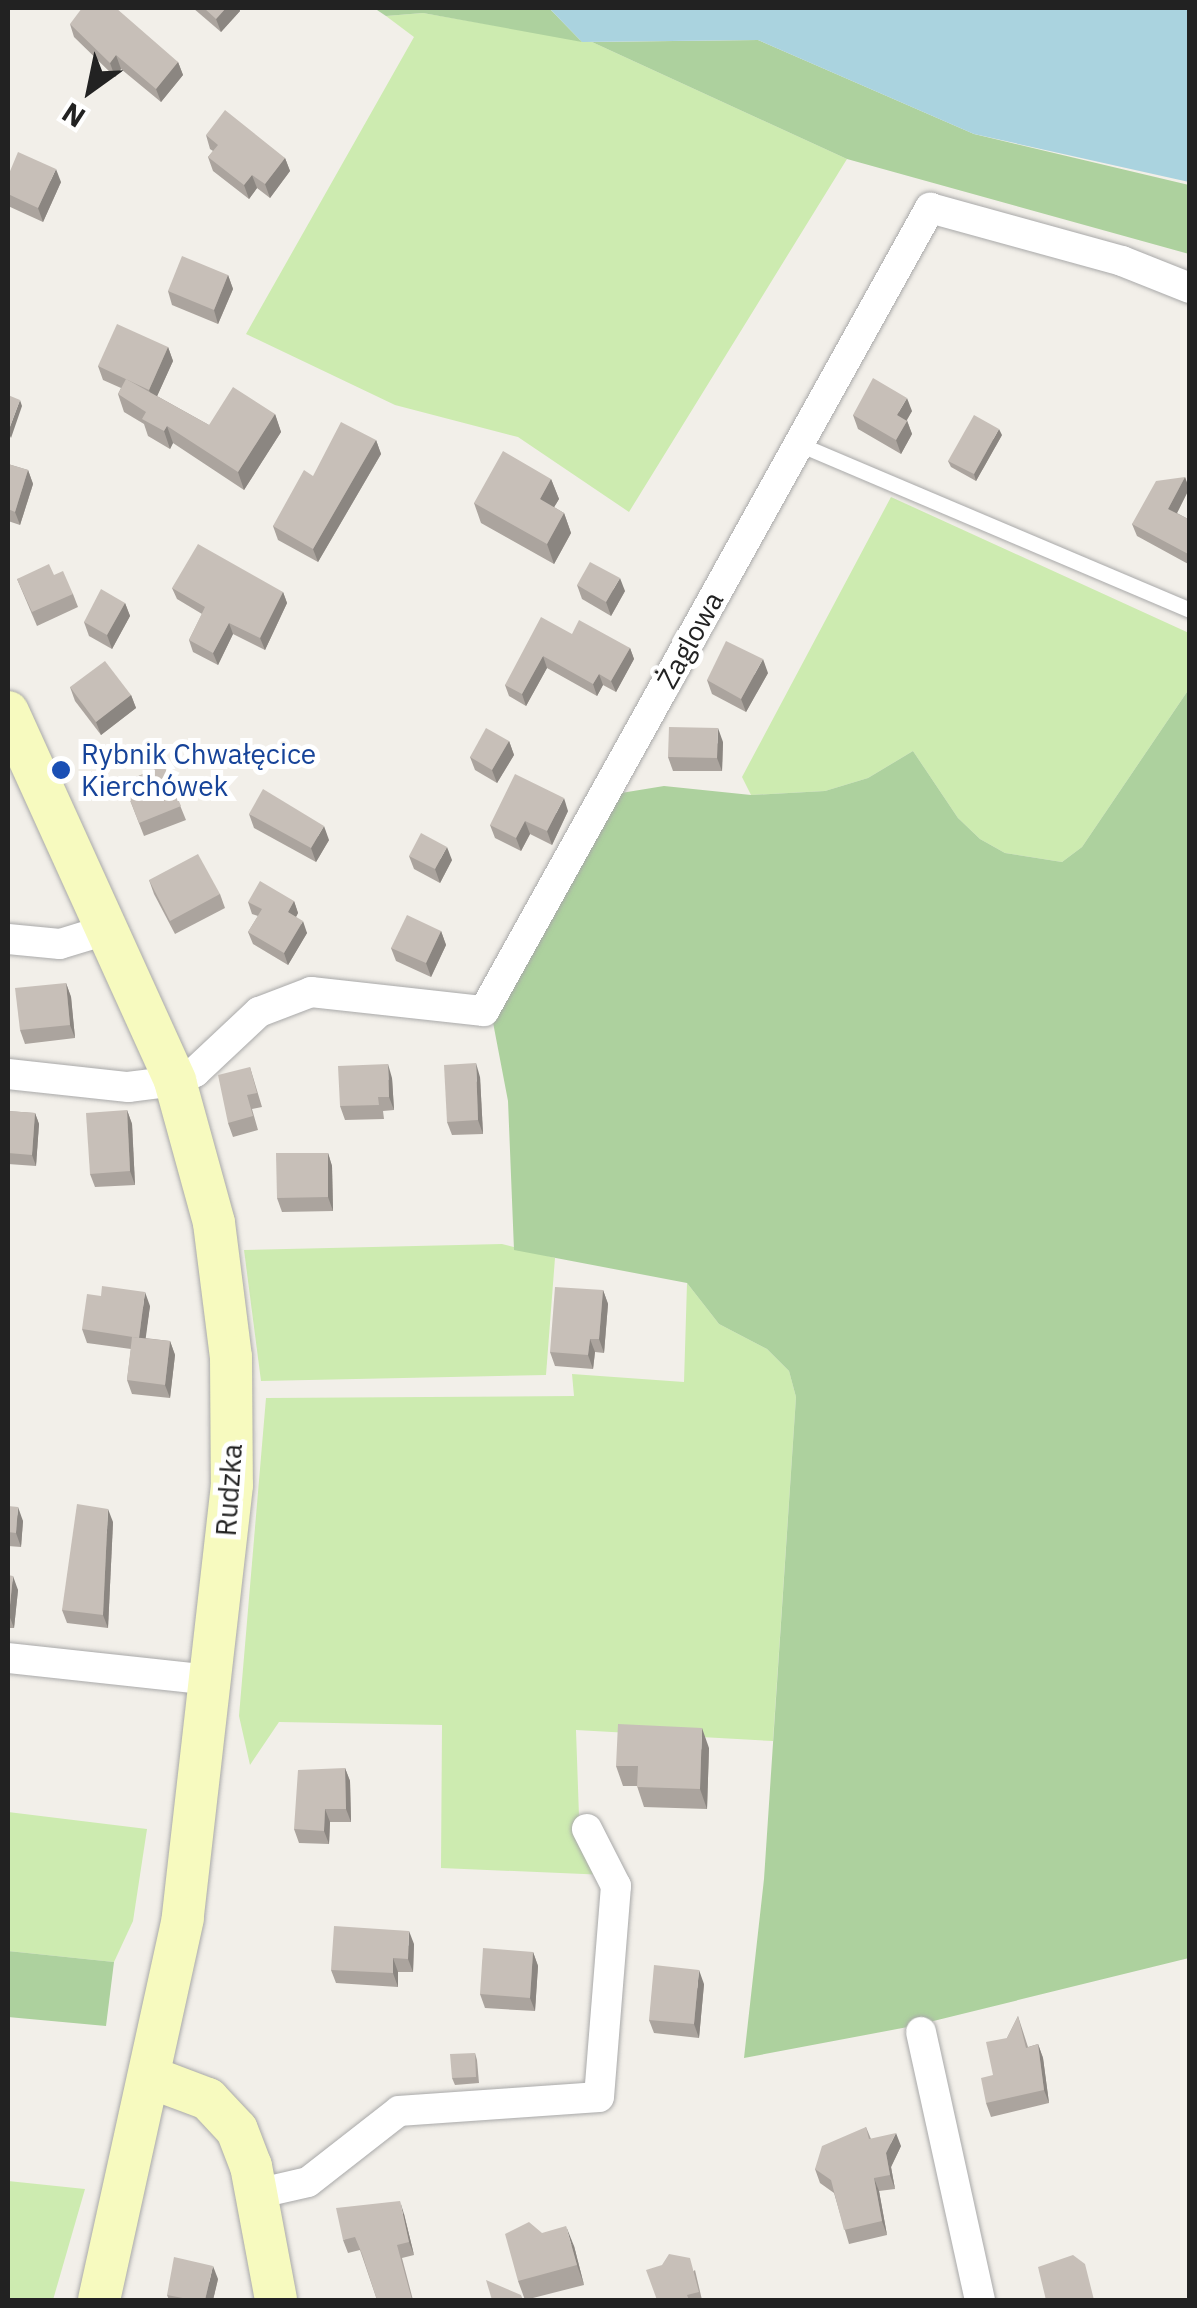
<!DOCTYPE html>
<meta charset="utf-8">
<style>
body{margin:0}
#map{position:relative;width:1197px;height:2308px;overflow:hidden;background:#f2efe9;font-family:"IBM Plex Sans",sans-serif}
div>[style]{position:absolute}
[style*='--x']{left:calc(var(--x)*1px);top:calc(var(--y)*1px);width:calc(var(--w)*1px);rotate:calc(var(--a)*1deg)}
.grass>*{inset:0;background:#cdebb0}
.forest>*{inset:0;background:#add19e}
.water>*{inset:0;background:#aad3df}
.roads{filter:drop-shadow(0 0 2px #a9a9a9) drop-shadow(0 0 2px #a9a9a9)}
.lane>*{height:15px;margin:-7.5px;padding:0 7.5px;transform-origin:7.5px;border-radius:7.5px;background:#fff}
.street>*{height:30px;margin:-15px;padding:0 15px;transform-origin:15px;border-radius:15px;background:#fff}
.secondary>*{height:42px;margin:-21px;padding:0 21px;transform-origin:21px;border-radius:21px;background:#f7fabf}
.wall>*{inset:0;background:#aba49e}
.shaded-wall>*{inset:0;background:#8b8681}
.building>*{inset:0;background:#c7bfb8}
.dots>*{width:28px;height:28px;translate:-50% -50%;box-sizing:border-box;border:5px solid #fff;border-radius:50%}
span{translate:-50% -50%;white-space:nowrap;text-align:center;line-height:1.15;-webkit-text-stroke:10px #fff;paint-order:stroke}
.street-label{font-size:28px;color:#222}
.transit-label{font-size:28px;color:#164399}
.left{translate:0 -50%;text-align:left}
.frame{position:absolute;inset:0;border:10px solid #222;pointer-events:none}
.north{position:absolute;left:40px;top:40px;width:100px;height:100px;-webkit-text-stroke:8px #fff;paint-order:stroke;rotate:213deg;font-size:28px;font-weight:700;line-height:40px;text-align:center;color:#222}
.north::after{content:'';display:block;margin:auto;width:35px;height:45px;background:#222;clip-path:polygon(50% 0,100% 100%,50% 72%,0 100%)}
</style>
<div id="map">
<div class="grass">
<i style="clip-path:polygon(423px 13px,592px 42px,847px 159px,629px 512px,518px 437px,395px 405px,246px 334px,414px 37px,386px 16px)"></i>
<i style="clip-path:polygon(891px 497px,1189px 633px,1189px 689px,1082px 847px,1062px 862px,1005px 853px,980px 839px,958px 818px,913px 751px,868px 778px,825px 791px,751px 795px,742px 777px)"></i>
<i style="clip-path:polygon(502px 1244px,555px 1258px,546px 1375px,261px 1381px,244px 1250px)"></i>
<i style="clip-path:polygon(687px 1283px,719px 1324px,767px 1349px,789px 1371px,796px 1397px,773px 1741px,576px 1730px,580px 1845px,607px 1875px,441px 1868px,442px 1725px,279px 1722px,250px 1765px,239px 1716px,266px 1398px,574px 1396px,572px 1374px,684px 1382px)"></i>
<i style="clip-path:polygon(8px 1812px,147px 1829px,133px 1921px,114px 1962px,8px 1951px)"></i>
<i style="clip-path:polygon(8px 2181px,85px 2189px,53px 2300px,8px 2300px)"></i>
</div>
<div class="forest">
<i style="clip-path:polygon(374px 8px,549px 8px,582px 42px,423px 13px,386px 16px)"></i>
<i style="clip-path:polygon(758px 40px,974px 134px,1189px 185px,1189px 254px,847px 159px,592px 42px)"></i>
<i style="clip-path:polygon(1189px 689px,1189px 1958px,913px 2026px,744px 2058px,764px 1879px,796px 1397px,789px 1371px,767px 1349px,719px 1324px,687px 1283px,514px 1250px,508px 1101px,491px 1012px,615px 794px,664px 786px,751px 795px,825px 791px,868px 778px,913px 751px,958px 818px,980px 839px,1005px 853px,1062px 862px,1082px 847px)"></i>
<i style="clip-path:polygon(8px 1951px,114px 1962px,106px 2026px,8px 2017px)"></i>
</div>
<div class="water">
<i style="clip-path:polygon(549px 8px,1189px 8px,1189px 182px,974px 134px,758px 40px,582px 42px)"></i>
</div>
<div class="roads">
<div class="lane">
<i style="--x:799;--y:444;--w:425;--a:23"></i>
</div>
<div class="street">
<i style="--x:8;--y:939;--w:52;--a:5.5"></i>
<i style="--x:60;--y:944;--w:51;--a:-17"></i>
<i style="--x:8;--y:1074;--w:121;--a:6.2"></i>
<i style="--x:128;--y:1087;--w:47;--a:-7.3"></i>
<i style="--x:175;--y:1081;--w:22;--a:-24"></i>
<i style="--x:195;--y:1072;--w:88;--a:-43.2"></i>
<i style="--x:259;--y:1012;--w:56;--a:-21"></i>
<i style="--x:311;--y:992;--w:174;--a:6.3"></i>
<i style="--x:484;--y:1011;--w:919;--a:-60.95"></i>
<i style="--x:930;--y:208;--w:199;--a:15.4"></i>
<i style="--x:1122;--y:261;--w:73;--a:21.7"></i>
<i style="--x:8;--y:1658;--w:204;--a:6.2"></i>
<i style="--x:921;--y:2032;--w:274;--a:77.6"></i>
<i style="--x:256;--y:2194;--w:53;--a:-13"></i>
<i style="--x:308;--y:2182;--w:115;--a:-38"></i>
<i style="--x:399;--y:2111;--w:200;--a:-4"></i>
<i style="--x:599;--y:2097;--w:212;--a:-85.4"></i>
<i style="--x:616;--y:1886;--w:64;--a:-117"></i>
</div>
<div class="secondary">
<i style="--x:8;--y:712;--w:405;--a:65.6"></i>
<i style="--x:175;--y:1081;--w:147;--a:74.6"></i>
<i style="--x:214;--y:1223;--w:135;--a:82.8"></i>
<i style="--x:231;--y:1357;--w:128;--a:89.6"></i>
<i style="--x:232;--y:1485;--w:436;--a:96.5"></i>
<i style="--x:183;--y:1918;--w:391;--a:102.4"></i>
<i style="--x:152;--y:2078;--w:60;--a:20.6"></i>
<i style="--x:208;--y:2099;--w:42;--a:46.9"></i>
<i style="--x:237;--y:2130;--w:39;--a:69"></i>
<i style="--x:251;--y:2166;--w:136;--a:79.4"></i>
</div>
</div>
<div class="wall">
<i style="clip-path:polygon(193px 8px,239px 8px,240px 11px,221px 32px)"></i>
<i style="clip-path:polygon(70px 24px,178px 62px,183px 75px,161px 102px,121px 69px,115px 77px,74px 37px)"></i>
<i style="clip-path:polygon(206px 135px,285px 158px,290px 171px,270px 198px,257px 188px,249px 199px,213px 171px,208px 157px,213px 151px,210px 149px)"></i>
<i style="clip-path:polygon(8px 176px,61px 182px,43px 222px,8px 206px)"></i>
<i style="clip-path:polygon(228px 275px,233px 289px,218px 324px,172px 305px,168px 291px)"></i>
<i style="clip-path:polygon(168px 347px,173px 361px,157px 396px,209px 425px,275px 414px,281px 432px,244px 490px,173px 443px,170px 449px,148px 436px,144px 424px,124px 412px,118px 394px,121px 388px,103px 380px,98px 366px)"></i>
<i style="clip-path:polygon(912px 411px,907px 420px,912px 434px,901px 454px,858px 429px,853px 415px)"></i>
<i style="clip-path:polygon(1002px 435px,976px 481px,951px 467px,948px 461px)"></i>
<i style="clip-path:polygon(376px 440px,381px 454px,318px 562px,278px 540px,273px 526px)"></i>
<i style="clip-path:polygon(8px 464px,28px 470px,33px 484px,20px 525px,8px 521px)"></i>
<i style="clip-path:polygon(1185px 477px,1189px 489px,1177px 513px,1190px 520px,1190px 565px,1137px 536px,1132px 524px)"></i>
<i style="clip-path:polygon(551px 479px,559px 499px,554px 507px,564px 513px,571px 533px,554px 564px,481px 523px,474px 503px)"></i>
<i style="clip-path:polygon(54px 575px,73px 594px,78px 607px,37px 626px,17px 579px)"></i>
<i style="clip-path:polygon(577px 585px,625px 591px,611px 616px,582px 599px)"></i>
<i style="clip-path:polygon(172px 588px,283px 592px,287px 603px,265px 650px,233px 634px,218px 665px,193px 652px,189px 640px,202px 614px,177px 599px)"></i>
<i style="clip-path:polygon(125px 603px,130px 616px,112px 649px,89px 636px,84px 622px)"></i>
<i style="clip-path:polygon(572px 634px,630px 648px,634px 659px,616px 692px,603px 685px,597px 696px,547px 668px,526px 706px,509px 696px,505px 685px)"></i>
<i style="clip-path:polygon(768px 673px,746px 712px,712px 694px,707px 680px)"></i>
<i style="clip-path:polygon(70px 687px,131px 695px,136px 708px,101px 735px,75px 701px)"></i>
<i style="clip-path:polygon(509px 741px,514px 755px,497px 783px,475px 770px,470px 757px)"></i>
<i style="clip-path:polygon(723px 742px,722px 771px,673px 771px,668px 757px)"></i>
<i style="clip-path:polygon(164px 766px,186px 820px,144px 836px,123px 782px)"></i>
<i style="clip-path:polygon(568px 811px,552px 845px,530px 834px,521px 851px,495px 838px,490px 825px)"></i>
<i style="clip-path:polygon(249px 814px,329px 840px,316px 862px,254px 828px)"></i>
<i style="clip-path:polygon(409px 856px,452px 860px,440px 883px,414px 869px)"></i>
<i style="clip-path:polygon(149px 880px,220px 894px,225px 908px,175px 934px,154px 894px)"></i>
<i style="clip-path:polygon(294px 901px,298px 913px,296px 917px,307px 933px,288px 965px,253px 944px,248px 932px,258px 916px,252px 914px,248px 902px)"></i>
<i style="clip-path:polygon(441px 931px,446px 945px,431px 977px,396px 961px,391px 948px)"></i>
<i style="clip-path:polygon(66px 983px,71px 997px,75px 1038px,25px 1044px,20px 1030px)"></i>
<i style="clip-path:polygon(250px 1067px,262px 1107px,252px 1109px,258px 1130px,233px 1137px,228px 1123px)"></i>
<i style="clip-path:polygon(480px 1077px,483px 1134px,452px 1135px,447px 1122px)"></i>
<i style="clip-path:polygon(392px 1078px,394px 1110px,383px 1111px,384px 1119px,345px 1120px,340px 1106px)"></i>
<i style="clip-path:polygon(127px 1110px,132px 1124px,135px 1185px,95px 1187px,90px 1174px)"></i>
<i style="clip-path:polygon(8px 1111px,35px 1113px,39px 1124px,36px 1166px,8px 1164px)"></i>
<i style="clip-path:polygon(328px 1153px,332px 1166px,333px 1211px,282px 1212px,277px 1198px)"></i>
<i style="clip-path:polygon(603px 1290px,608px 1304px,604px 1353px,595px 1352px,593px 1369px,555px 1366px,550px 1352px)"></i>
<i style="clip-path:polygon(150px 1306px,145px 1338px,170px 1341px,175px 1355px,170px 1398px,132px 1394px,127px 1380px,131px 1349px,87px 1343px,82px 1329px)"></i>
<i style="clip-path:polygon(8px 1506px,23px 1521px,21px 1547px,8px 1546px)"></i>
<i style="clip-path:polygon(113px 1522px,108px 1628px,67px 1623px,62px 1610px)"></i>
<i style="clip-path:polygon(8px 1575px,18px 1590px,14px 1628px,8px 1628px)"></i>
<i style="clip-path:polygon(709px 1748px,707px 1809px,644px 1807px,637px 1786px,623px 1786px,616px 1766px)"></i>
<i style="clip-path:polygon(345px 1768px,350px 1781px,351px 1822px,330px 1822px,329px 1844px,299px 1843px,294px 1829px)"></i>
<i style="clip-path:polygon(414px 1944px,413px 1972px,398px 1972px,398px 1987px,336px 1983px,331px 1970px)"></i>
<i style="clip-path:polygon(533px 1952px,538px 1966px,535px 2011px,485px 2008px,480px 1994px)"></i>
<i style="clip-path:polygon(704px 1984px,699px 2038px,654px 2033px,649px 2020px)"></i>
<i style="clip-path:polygon(1018px 2016px,1028px 2047px,1038px 2044px,1043px 2058px,1049px 2103px,991px 2117px,986px 2103px,993px 2075px,1007px 2038px)"></i>
<i style="clip-path:polygon(475px 2053px,477px 2060px,479px 2083px,455px 2085px,452px 2078px)"></i>
<i style="clip-path:polygon(866px 2127px,871px 2139px,901px 2146px,891px 2167px,895px 2189px,879px 2191px,887px 2235px,849px 2244px,834px 2193px,820px 2183px,815px 2169px)"></i>
<i style="clip-path:polygon(404px 2214px,414px 2255px,402px 2258px,413px 2300px,377px 2300px,360px 2250px,348px 2253px,343px 2240px)"></i>
<i style="clip-path:polygon(542px 2233px,574px 2246px,584px 2285px,525px 2300px,518px 2281px)"></i>
<i style="clip-path:polygon(695px 2270px,702px 2300px,657px 2300px)"></i>
<i style="clip-path:polygon(218px 2279px,213px 2300px,169px 2300px,167px 2295px)"></i>
</div>
<div class="shaded-wall">
<i style="clip-path:polygon(226px 8px,239px 8px,240px 11px,221px 32px,216px 19px)"></i>
<i style="clip-path:polygon(116px 55px,121px 69px,115px 77px,110px 63px)"></i>
<i style="clip-path:polygon(178px 62px,183px 75px,161px 102px,156px 89px)"></i>
<i style="clip-path:polygon(285px 158px,290px 171px,270px 198px,265px 184px)"></i>
<i style="clip-path:polygon(56px 169px,61px 182px,43px 222px,38px 208px)"></i>
<i style="clip-path:polygon(252px 175px,257px 188px,249px 199px,244px 185px)"></i>
<i style="clip-path:polygon(228px 275px,233px 289px,218px 324px,214px 310px)"></i>
<i style="clip-path:polygon(168px 347px,173px 361px,154px 403px,149px 390px)"></i>
<i style="clip-path:polygon(907px 398px,912px 411px,902px 428px,897px 415px)"></i>
<i style="clip-path:polygon(20px 400px,22px 406px,11px 438px,8px 432px)"></i>
<i style="clip-path:polygon(275px 414px,281px 432px,244px 490px,238px 472px)"></i>
<i style="clip-path:polygon(907px 421px,912px 434px,901px 454px,896px 440px)"></i>
<i style="clip-path:polygon(167px 426px,173px 443px,170px 449px,164px 431px)"></i>
<i style="clip-path:polygon(999px 429px,1002px 435px,976px 481px,974px 474px)"></i>
<i style="clip-path:polygon(376px 440px,381px 454px,318px 562px,313px 549px)"></i>
<i style="clip-path:polygon(28px 470px,33px 484px,20px 525px,15px 512px)"></i>
<i style="clip-path:polygon(1185px 477px,1189px 489px,1173px 521px,1168px 509px)"></i>
<i style="clip-path:polygon(551px 479px,559px 499px,547px 519px,540px 499px)"></i>
<i style="clip-path:polygon(564px 513px,571px 533px,554px 564px,547px 544px)"></i>
<i style="clip-path:polygon(620px 578px,625px 591px,611px 616px,606px 602px)"></i>
<i style="clip-path:polygon(283px 592px,287px 603px,265px 650px,260px 638px)"></i>
<i style="clip-path:polygon(125px 603px,130px 616px,112px 649px,107px 635px)"></i>
<i style="clip-path:polygon(229px 623px,233px 634px,218px 665px,213px 653px)"></i>
<i style="clip-path:polygon(630px 648px,634px 659px,616px 692px,611px 681px)"></i>
<i style="clip-path:polygon(543px 656px,547px 668px,526px 706px,522px 694px)"></i>
<i style="clip-path:polygon(763px 659px,768px 673px,746px 712px,741px 699px)"></i>
<i style="clip-path:polygon(599px 674px,603px 685px,597px 696px,593px 684px)"></i>
<i style="clip-path:polygon(131px 695px,136px 708px,101px 735px,96px 722px)"></i>
<i style="clip-path:polygon(718px 728px,723px 742px,722px 771px,717px 758px)"></i>
<i style="clip-path:polygon(509px 741px,514px 755px,497px 783px,492px 770px)"></i>
<i style="clip-path:polygon(564px 798px,568px 811px,552px 845px,547px 831px)"></i>
<i style="clip-path:polygon(525px 821px,530px 834px,521px 851px,516px 838px)"></i>
<i style="clip-path:polygon(324px 826px,329px 840px,316px 862px,311px 848px)"></i>
<i style="clip-path:polygon(447px 847px,452px 860px,440px 883px,435px 869px)"></i>
<i style="clip-path:polygon(294px 901px,298px 913px,292px 924px,288px 912px)"></i>
<i style="clip-path:polygon(303px 921px,307px 933px,288px 965px,284px 953px)"></i>
<i style="clip-path:polygon(441px 931px,446px 945px,431px 977px,426px 963px)"></i>
<i style="clip-path:polygon(66px 983px,71px 997px,75px 1038px,70px 1025px)"></i>
<i style="clip-path:polygon(476px 1063px,480px 1077px,483px 1134px,478px 1120px)"></i>
<i style="clip-path:polygon(388px 1064px,392px 1078px,394px 1110px,389px 1097px)"></i>
<i style="clip-path:polygon(127px 1110px,132px 1124px,135px 1185px,130px 1171px)"></i>
<i style="clip-path:polygon(35px 1113px,39px 1124px,36px 1166px,32px 1155px)"></i>
<i style="clip-path:polygon(328px 1153px,332px 1166px,333px 1211px,328px 1197px)"></i>
<i style="clip-path:polygon(603px 1290px,608px 1304px,604px 1353px,599px 1339px)"></i>
<i style="clip-path:polygon(145px 1292px,150px 1306px,144px 1351px,139px 1338px)"></i>
<i style="clip-path:polygon(590px 1339px,595px 1352px,593px 1369px,588px 1355px)"></i>
<i style="clip-path:polygon(170px 1341px,175px 1355px,170px 1398px,165px 1385px)"></i>
<i style="clip-path:polygon(18px 1507px,23px 1521px,21px 1547px,16px 1533px)"></i>
<i style="clip-path:polygon(108px 1509px,113px 1522px,108px 1628px,103px 1615px)"></i>
<i style="clip-path:polygon(13px 1576px,18px 1590px,14px 1628px,9px 1615px)"></i>
<i style="clip-path:polygon(702px 1728px,709px 1748px,707px 1809px,700px 1789px)"></i>
<i style="clip-path:polygon(345px 1768px,350px 1781px,351px 1822px,346px 1809px)"></i>
<i style="clip-path:polygon(325px 1809px,330px 1822px,329px 1844px,324px 1831px)"></i>
<i style="clip-path:polygon(409px 1931px,414px 1944px,413px 1972px,408px 1959px)"></i>
<i style="clip-path:polygon(533px 1952px,538px 1966px,535px 2011px,530px 1998px)"></i>
<i style="clip-path:polygon(393px 1958px,398px 1972px,398px 1987px,393px 1973px)"></i>
<i style="clip-path:polygon(699px 1970px,704px 1984px,699px 2038px,694px 2024px)"></i>
<i style="clip-path:polygon(1038px 2044px,1043px 2058px,1049px 2103px,1044px 2090px)"></i>
<i style="clip-path:polygon(896px 2133px,901px 2146px,891px 2167px,895px 2189px,890px 2175px,886px 2153px)"></i>
<i style="clip-path:polygon(874px 2178px,879px 2191px,887px 2235px,882px 2221px)"></i>
<i style="clip-path:polygon(400px 2201px,404px 2214px,414px 2255px,409px 2242px)"></i>
<i style="clip-path:polygon(566px 2226px,574px 2246px,584px 2285px,577px 2265px)"></i>
<i style="clip-path:polygon(213px 2266px,218px 2279px,213px 2300px,205px 2300px)"></i>
</div>
<div class="building">
<i style="clip-path:polygon(82px 8px,116px 8px,178px 62px,156px 89px,116px 55px,110px 63px,70px 24px)"></i>
<i style="clip-path:polygon(204px 8px,226px 8px,216px 19px)"></i>
<i style="clip-path:polygon(225px 110px,285px 158px,265px 184px,252px 175px,244px 185px,208px 157px,218px 145px,206px 135px)"></i>
<i style="clip-path:polygon(18px 152px,56px 169px,38px 208px,8px 194px,8px 176px)"></i>
<i style="clip-path:polygon(182px 256px,228px 275px,214px 310px,168px 291px)"></i>
<i style="clip-path:polygon(117px 324px,168px 347px,149px 390px,98px 366px)"></i>
<i style="clip-path:polygon(873px 378px,907px 398px,897px 415px,907px 421px,896px 440px,853px 415px)"></i>
<i style="clip-path:polygon(126px 379px,209px 425px,233px 387px,275px 414px,238px 472px,167px 426px,164px 431px,142px 419px,146px 412px,118px 394px)"></i>
<i style="clip-path:polygon(8px 395px,20px 400px,8px 432px)"></i>
<i style="clip-path:polygon(974px 415px,999px 429px,974px 474px,948px 461px)"></i>
<i style="clip-path:polygon(341px 422px,376px 440px,313px 549px,273px 526px,304px 470px,313px 476px)"></i>
<i style="clip-path:polygon(503px 451px,551px 479px,540px 499px,564px 513px,547px 544px,474px 503px)"></i>
<i style="clip-path:polygon(8px 464px,28px 470px,15px 512px,8px 509px)"></i>
<i style="clip-path:polygon(1185px 477px,1168px 509px,1190px 520px,1190px 555px,1132px 524px,1156px 481px)"></i>
<i style="clip-path:polygon(198px 544px,283px 592px,260px 638px,229px 623px,213px 653px,189px 640px,205px 607px,172px 588px)"></i>
<i style="clip-path:polygon(590px 562px,620px 578px,606px 602px,577px 585px)"></i>
<i style="clip-path:polygon(49px 564px,54px 575px,63px 571px,73px 594px,32px 612px,17px 579px)"></i>
<i style="clip-path:polygon(101px 589px,125px 603px,107px 635px,84px 622px)"></i>
<i style="clip-path:polygon(541px 617px,572px 634px,579px 620px,630px 648px,611px 681px,599px 674px,593px 684px,543px 656px,522px 694px,505px 685px)"></i>
<i style="clip-path:polygon(726px 641px,763px 659px,741px 699px,707px 680px)"></i>
<i style="clip-path:polygon(105px 661px,131px 695px,96px 722px,70px 687px)"></i>
<i style="clip-path:polygon(669px 727px,718px 728px,717px 758px,668px 757px)"></i>
<i style="clip-path:polygon(486px 728px,509px 741px,492px 770px,470px 757px)"></i>
<i style="clip-path:polygon(164px 766px,181px 806px,139px 823px,123px 782px)"></i>
<i style="clip-path:polygon(515px 774px,564px 798px,547px 831px,525px 821px,516px 838px,490px 825px)"></i>
<i style="clip-path:polygon(263px 789px,324px 826px,311px 848px,249px 814px)"></i>
<i style="clip-path:polygon(421px 833px,447px 847px,435px 869px,409px 856px)"></i>
<i style="clip-path:polygon(198px 854px,220px 894px,170px 921px,149px 880px)"></i>
<i style="clip-path:polygon(260px 881px,294px 901px,288px 912px,303px 921px,284px 953px,248px 932px,262px 909px,248px 902px)"></i>
<i style="clip-path:polygon(407px 915px,441px 931px,426px 963px,391px 948px)"></i>
<i style="clip-path:polygon(66px 983px,70px 1025px,20px 1030px,15px 988px)"></i>
<i style="clip-path:polygon(476px 1063px,478px 1120px,447px 1122px,444px 1065px)"></i>
<i style="clip-path:polygon(388px 1064px,389px 1097px,378px 1097px,379px 1105px,340px 1106px,338px 1066px)"></i>
<i style="clip-path:polygon(250px 1067px,257px 1093px,247px 1095px,253px 1116px,228px 1123px,218px 1075px)"></i>
<i style="clip-path:polygon(127px 1110px,130px 1171px,90px 1174px,86px 1113px)"></i>
<i style="clip-path:polygon(8px 1111px,35px 1113px,32px 1155px,8px 1153px)"></i>
<i style="clip-path:polygon(276px 1153px,328px 1153px,328px 1197px,277px 1198px)"></i>
<i style="clip-path:polygon(102px 1286px,145px 1292px,139px 1338px,82px 1329px,87px 1294px,101px 1296px)"></i>
<i style="clip-path:polygon(555px 1287px,603px 1290px,599px 1339px,590px 1339px,588px 1355px,550px 1352px)"></i>
<i style="clip-path:polygon(132px 1337px,170px 1341px,165px 1385px,127px 1380px)"></i>
<i style="clip-path:polygon(77px 1504px,108px 1509px,103px 1615px,62px 1610px)"></i>
<i style="clip-path:polygon(8px 1506px,18px 1507px,16px 1533px,8px 1532px)"></i>
<i style="clip-path:polygon(8px 1575px,13px 1576px,9px 1615px,8px 1615px)"></i>
<i style="clip-path:polygon(618px 1724px,702px 1728px,700px 1789px,637px 1787px,638px 1766px,616px 1766px)"></i>
<i style="clip-path:polygon(345px 1768px,346px 1809px,325px 1809px,324px 1831px,294px 1829px,298px 1770px)"></i>
<i style="clip-path:polygon(334px 1926px,409px 1931px,408px 1959px,393px 1958px,393px 1973px,331px 1970px)"></i>
<i style="clip-path:polygon(483px 1948px,533px 1952px,530px 1998px,480px 1994px)"></i>
<i style="clip-path:polygon(654px 1965px,699px 1970px,694px 2024px,649px 2020px)"></i>
<i style="clip-path:polygon(1018px 2016px,1026px 2048px,1038px 2044px,1044px 2090px,986px 2103px,981px 2078px,993px 2075px,986px 2042px,1007px 2038px)"></i>
<i style="clip-path:polygon(475px 2053px,476px 2077px,452px 2078px,450px 2054px)"></i>
<i style="clip-path:polygon(866px 2127px,869px 2139px,896px 2133px,886px 2153px,890px 2175px,874px 2178px,882px 2221px,844px 2230px,831px 2180px,815px 2169px,822px 2146px)"></i>
<i style="clip-path:polygon(400px 2201px,409px 2242px,397px 2245px,412px 2300px,377px 2300px,362px 2254px,355px 2237px,343px 2240px,336px 2208px)"></i>
<i style="clip-path:polygon(529px 2222px,542px 2233px,566px 2226px,577px 2265px,518px 2281px,505px 2234px)"></i>
<i style="clip-path:polygon(669px 2254px,690px 2258px,699px 2292px,687px 2295px,689px 2300px,657px 2300px,646px 2270px,662px 2265px)"></i>
<i style="clip-path:polygon(1073px 2255px,1085px 2264px,1094px 2300px,1046px 2300px,1038px 2267px)"></i>
<i style="clip-path:polygon(174px 2257px,213px 2266px,205px 2300px,193px 2300px,167px 2295px)"></i>
<i style="clip-path:polygon(486px 2280px,521px 2295px,523px 2300px,492px 2300px)"></i>
</div>
<div class="dots">
<i style="left:61px;top:770px;background:#1a4fb4"></i>
</div>
<div class="street-label">
<span style="left:690px;top:640px;rotate:-61deg">Żaglowa</span>
<span style="left:229px;top:1490px;rotate:-86deg">Rudzka</span>
</div>
<div class="transit-label">
<span class="left" style="left:81px;top:770px">Rybnik Chwałęcice<br>Kierchówek</span>
</div>
<div class="frame"></div>
<div class="north">N</div>
</div>
